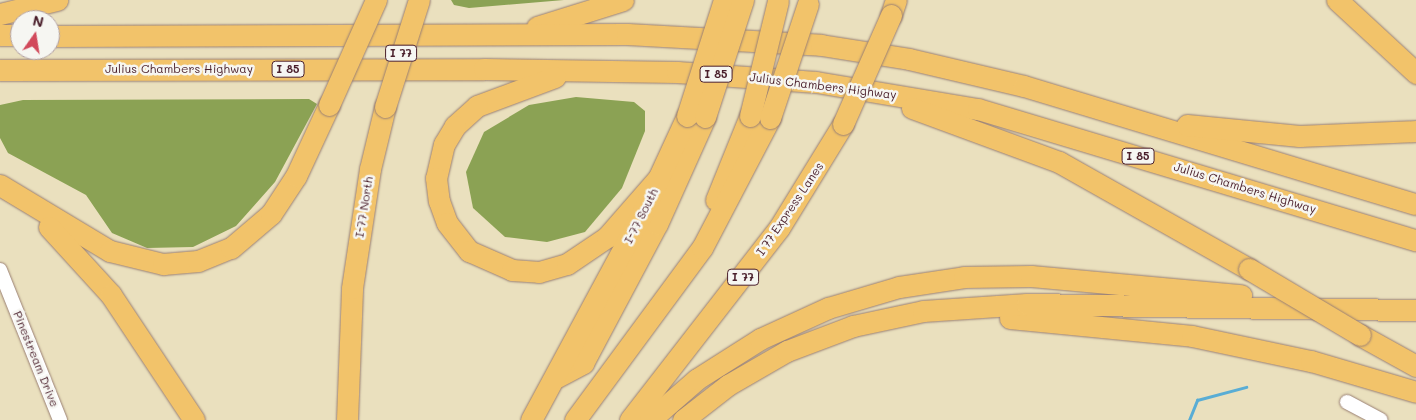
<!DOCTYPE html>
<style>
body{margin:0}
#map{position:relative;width:1416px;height:420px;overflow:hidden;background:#eae0be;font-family:Mali,sans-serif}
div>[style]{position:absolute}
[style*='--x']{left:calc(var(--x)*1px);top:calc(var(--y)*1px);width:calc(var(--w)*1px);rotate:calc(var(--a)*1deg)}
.forest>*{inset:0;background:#8ba254}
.stream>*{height:3px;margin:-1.5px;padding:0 1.5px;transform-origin:1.5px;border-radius:1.5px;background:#59add5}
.roads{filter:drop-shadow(0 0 1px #9a8074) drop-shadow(0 0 1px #9a8074)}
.minor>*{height:14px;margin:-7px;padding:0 7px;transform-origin:7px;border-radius:7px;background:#fff}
.highway>*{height:21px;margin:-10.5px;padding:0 10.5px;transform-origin:10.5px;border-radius:10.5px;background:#f2c36a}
.bridges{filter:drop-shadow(0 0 1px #9a8074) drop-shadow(0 0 1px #9a8074)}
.highway-bridge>*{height:21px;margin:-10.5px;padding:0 10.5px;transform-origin:10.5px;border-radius:10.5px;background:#f2c36a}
span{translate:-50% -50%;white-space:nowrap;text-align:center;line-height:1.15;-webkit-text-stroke:5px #f6f6f2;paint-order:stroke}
.shield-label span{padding:1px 4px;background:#f6f6f2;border:1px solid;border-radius:4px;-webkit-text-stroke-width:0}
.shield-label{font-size:11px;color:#4a1f2b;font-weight:700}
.street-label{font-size:12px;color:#4a1f2b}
.north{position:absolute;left:10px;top:10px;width:50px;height:50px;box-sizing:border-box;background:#f6f6f2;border:1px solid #b1a0a2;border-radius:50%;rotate:13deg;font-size:14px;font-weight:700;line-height:20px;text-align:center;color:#4a1f2b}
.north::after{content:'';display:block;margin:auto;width:18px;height:22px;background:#d1495b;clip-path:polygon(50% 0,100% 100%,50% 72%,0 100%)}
</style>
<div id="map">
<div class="forest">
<i style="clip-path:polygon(451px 0,564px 0,469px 8px,454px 5px)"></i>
<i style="clip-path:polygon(576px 97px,634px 102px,645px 111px,645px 131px,622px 188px,585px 232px,547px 242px,505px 237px,473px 208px,466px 172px,484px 132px,529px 105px)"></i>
<i style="clip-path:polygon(309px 99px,317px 104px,275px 182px,236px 226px,193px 247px,147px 248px,112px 233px,86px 195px,8px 153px,0 138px,0 105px,23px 100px)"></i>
</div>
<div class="stream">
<i style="--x:1189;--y:420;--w:22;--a:-68"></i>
<i style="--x:1197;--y:400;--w:51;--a:-14.9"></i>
</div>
<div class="roads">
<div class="minor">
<i style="--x:0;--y:270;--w:162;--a:68.2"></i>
<i style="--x:1347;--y:402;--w:38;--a:28"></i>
</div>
<div class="highway">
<i style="--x:1337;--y:0;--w:108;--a:42.7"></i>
<i style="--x:0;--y:14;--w:59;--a:-13.8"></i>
<i style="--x:891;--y:15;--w:16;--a:-72"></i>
<i style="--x:537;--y:27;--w:90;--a:-17.4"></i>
<i style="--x:0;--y:35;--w:20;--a:0"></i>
<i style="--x:50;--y:36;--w:577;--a:-0.2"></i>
<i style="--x:627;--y:34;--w:194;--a:3.2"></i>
<i style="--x:821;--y:45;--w:89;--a:9"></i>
<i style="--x:909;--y:59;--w:118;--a:13.2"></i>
<i style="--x:1024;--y:86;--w:409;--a:16.8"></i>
<i style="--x:0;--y:70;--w:484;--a:-0.1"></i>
<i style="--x:484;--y:69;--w:193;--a:0.9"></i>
<i style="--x:677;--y:72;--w:139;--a:4.1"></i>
<i style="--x:816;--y:82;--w:164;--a:9.5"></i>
<i style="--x:978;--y:109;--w:457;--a:16.7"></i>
<i style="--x:555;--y:77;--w:83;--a:159.6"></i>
<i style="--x:477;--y:106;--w:30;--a:138"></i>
<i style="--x:455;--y:126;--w:21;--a:121"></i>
<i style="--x:444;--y:144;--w:35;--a:103"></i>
<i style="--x:436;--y:178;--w:23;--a:83"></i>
<i style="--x:439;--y:201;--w:23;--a:70"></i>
<i style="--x:447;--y:223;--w:36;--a:52"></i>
<i style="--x:469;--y:251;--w:47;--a:23.8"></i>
<i style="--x:512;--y:270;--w:27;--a:4"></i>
<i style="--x:539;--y:272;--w:29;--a:-16"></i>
<i style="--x:567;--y:264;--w:48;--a:-34"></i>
<i style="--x:607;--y:237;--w:82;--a:-48.9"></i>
<i style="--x:912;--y:108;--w:157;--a:20.2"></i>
<i style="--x:1059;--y:162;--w:218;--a:29.4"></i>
<i style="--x:1187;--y:125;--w:113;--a:5.6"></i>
<i style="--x:1299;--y:136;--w:117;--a:-2.4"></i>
<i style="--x:0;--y:185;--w:128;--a:31"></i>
<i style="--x:110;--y:251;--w:55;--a:13.8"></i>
<i style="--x:163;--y:264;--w:35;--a:-5"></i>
<i style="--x:198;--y:261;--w:35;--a:-22"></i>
<i style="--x:231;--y:248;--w:52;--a:-40.4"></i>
<i style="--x:271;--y:214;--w:45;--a:-56.7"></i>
<i style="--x:296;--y:176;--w:78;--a:-65.1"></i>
<i style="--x:716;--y:200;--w:91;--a:-68"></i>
<i style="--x:49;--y:227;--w:92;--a:47.6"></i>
<i style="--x:111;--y:295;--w:150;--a:56.4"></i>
<i style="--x:1010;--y:318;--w:183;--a:5.6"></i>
<i style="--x:1192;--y:336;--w:122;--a:11.9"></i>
<i style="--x:1311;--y:361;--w:109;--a:16.4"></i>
<i style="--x:1360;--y:335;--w:64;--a:29"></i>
<i style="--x:557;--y:377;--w:30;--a:-28"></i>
<i style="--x:583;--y:363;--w:157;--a:-62"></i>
<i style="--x:657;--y:224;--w:117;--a:-65.8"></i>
<i style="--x:347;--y:420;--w:132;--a:-87.8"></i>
<i style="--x:352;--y:288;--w:120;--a:-81.4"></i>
<i style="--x:370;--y:169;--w:64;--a:-76.4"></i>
<i style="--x:531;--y:420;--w:232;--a:-61.7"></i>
<i style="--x:641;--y:216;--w:110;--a:-65.3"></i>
<i style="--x:575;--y:420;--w:214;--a:-53.6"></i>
<i style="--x:702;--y:248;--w:147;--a:-62.4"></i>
<i style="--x:630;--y:420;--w:243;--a:-52.2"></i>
<i style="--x:779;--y:228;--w:122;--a:-58.4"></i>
<i style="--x:650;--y:420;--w:62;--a:-41.1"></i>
<i style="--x:697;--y:379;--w:75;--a:-32.4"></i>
<i style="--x:760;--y:339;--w:75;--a:-24.5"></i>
<i style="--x:828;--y:308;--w:74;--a:-16.5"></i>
<i style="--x:899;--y:287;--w:66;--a:-8.7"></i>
<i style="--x:964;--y:277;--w:67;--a:-0.9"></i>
<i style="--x:1031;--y:276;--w:211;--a:5.2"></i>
<i style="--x:683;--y:420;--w:57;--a:-37.9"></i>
<i style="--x:728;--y:385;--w:68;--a:-30"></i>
<i style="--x:787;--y:351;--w:71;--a:-20.7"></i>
<i style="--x:853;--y:326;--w:72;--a:-12.1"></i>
<i style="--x:923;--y:311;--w:104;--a:-3.9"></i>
<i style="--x:1027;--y:304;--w:389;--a:0.9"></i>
</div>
</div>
<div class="bridges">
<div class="highway-bridge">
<i style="--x:329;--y:105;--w:115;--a:-65.9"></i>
<i style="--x:385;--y:107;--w:112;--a:-72.4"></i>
<i style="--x:687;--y:116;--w:122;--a:-72.3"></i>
<i style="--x:750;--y:116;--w:118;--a:-76.3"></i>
<i style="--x:705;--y:117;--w:123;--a:-72"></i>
<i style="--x:770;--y:118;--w:120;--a:-71.6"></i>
<i style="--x:843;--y:124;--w:119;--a:-66.2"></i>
<i style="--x:1249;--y:269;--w:129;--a:30.7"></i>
</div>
</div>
<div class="shield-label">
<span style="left:401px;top:53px">I 77</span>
<span style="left:288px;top:69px">I 85</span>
<span style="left:716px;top:74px">I 85</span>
<span style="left:1138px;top:156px">I 85</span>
<span style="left:743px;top:277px">I 77</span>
</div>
<div class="street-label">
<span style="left:179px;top:69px">Julius Chambers Highway</span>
<span style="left:823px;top:86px;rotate:7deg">Julius Chambers Highway</span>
<span style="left:1245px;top:188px;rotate:17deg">Julius Chambers Highway</span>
<span style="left:364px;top:207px;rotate:-81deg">I-77 North</span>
<span style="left:790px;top:209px;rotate:-56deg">I 77 Express Lanes</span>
<span style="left:641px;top:216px;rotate:-63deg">I-77 South</span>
<span style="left:36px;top:359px;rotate:68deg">Pinestream Drive</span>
</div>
<div class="north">N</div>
</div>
